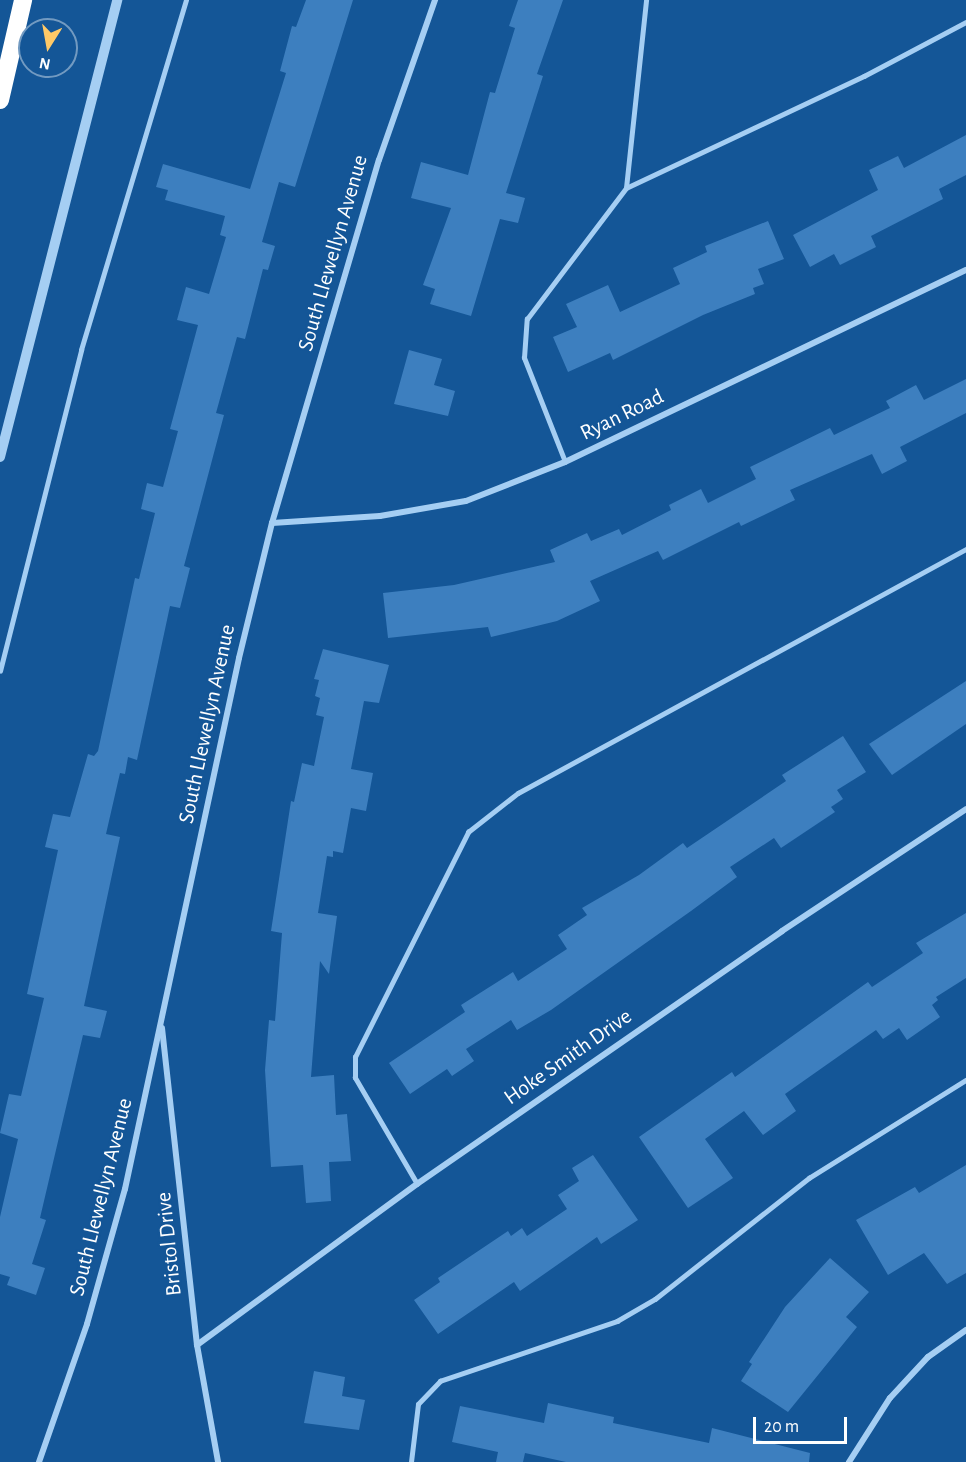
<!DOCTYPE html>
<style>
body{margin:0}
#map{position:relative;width:966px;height:1462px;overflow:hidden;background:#145697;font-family:"Alegreya Sans",sans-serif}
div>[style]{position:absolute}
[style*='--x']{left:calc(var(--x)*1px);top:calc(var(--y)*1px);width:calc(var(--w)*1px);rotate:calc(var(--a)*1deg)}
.building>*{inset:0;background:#3d7fbf}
.service>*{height:4.5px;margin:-2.25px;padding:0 2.25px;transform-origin:2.25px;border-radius:2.25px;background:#a5cef3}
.minor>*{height:6px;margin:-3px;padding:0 3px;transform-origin:3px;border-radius:3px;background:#a5cef3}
.tertiary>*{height:10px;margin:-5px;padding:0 5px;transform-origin:5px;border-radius:5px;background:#a5cef3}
.motorway>*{height:18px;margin:-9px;padding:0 9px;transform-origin:9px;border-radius:9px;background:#fff}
span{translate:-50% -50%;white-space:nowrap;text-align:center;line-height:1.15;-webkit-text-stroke:4.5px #145697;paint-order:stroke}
.street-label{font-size:22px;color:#fff}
.north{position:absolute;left:18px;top:18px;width:60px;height:60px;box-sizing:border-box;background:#145697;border:2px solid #729ac1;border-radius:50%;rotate:191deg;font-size:16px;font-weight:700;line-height:24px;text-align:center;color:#fff}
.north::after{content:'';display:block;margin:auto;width:21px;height:27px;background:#ffc967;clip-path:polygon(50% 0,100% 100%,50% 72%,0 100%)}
.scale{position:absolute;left:753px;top:1417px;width:94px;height:27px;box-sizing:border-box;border:3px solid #fff;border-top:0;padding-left:8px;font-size:18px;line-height:21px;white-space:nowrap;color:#fff;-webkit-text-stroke:4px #145697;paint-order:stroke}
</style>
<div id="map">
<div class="building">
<i style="clip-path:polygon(306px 0,353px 0,295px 187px,279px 182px,262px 242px,275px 246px,268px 270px,263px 269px,245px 339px,237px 337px,216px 413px,224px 415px,184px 566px,190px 568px,180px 608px,170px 606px,137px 760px,128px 757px,125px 774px,120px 773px,106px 834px,120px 837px,84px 1006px,107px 1011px,100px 1038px,83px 1035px,40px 1218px,46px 1220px,32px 1264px,45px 1268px,36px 1295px,7px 1285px,10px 1277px,0 1274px,0 1217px,18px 1139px,0 1133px,9px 1094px,21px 1096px,44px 998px,27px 994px,58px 850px,45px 847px,53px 814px,70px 817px,88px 754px,94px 756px,98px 751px,135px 578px,139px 579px,155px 513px,141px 509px,147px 483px,163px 487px,178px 431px,170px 429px,198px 325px,177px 320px,186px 287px,209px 294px,226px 237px,220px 235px,225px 216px,165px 200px,168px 190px,156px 187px,163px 164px,250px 189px,286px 73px,280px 71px,292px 26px,296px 27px)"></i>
<i style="clip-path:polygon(518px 0,563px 0,537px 74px,543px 76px,506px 193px,525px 198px,518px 223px,500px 219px,471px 316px,430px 304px,435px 289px,423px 285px,451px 208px,411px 198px,421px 162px,468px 175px,490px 92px,495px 93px,515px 28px,509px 26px)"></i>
<i style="clip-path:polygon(966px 135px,966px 175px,939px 189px,943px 199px,871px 236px,876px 247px,840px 265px,834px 254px,810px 267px,793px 235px,878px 190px,869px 170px,898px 156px,904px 168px)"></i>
<i style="clip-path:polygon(768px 221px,784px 259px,758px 269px,764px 284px,753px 288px,755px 294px,703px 315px,613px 360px,610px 353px,568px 372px,553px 337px,577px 327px,566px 304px,608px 285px,620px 312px,680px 284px,673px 268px,707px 252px,705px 246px)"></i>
<i style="clip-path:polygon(409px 350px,442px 359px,434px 385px,455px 391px,448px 416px,394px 404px)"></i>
<i style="clip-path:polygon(966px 379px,966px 413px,900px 447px,907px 461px,882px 474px,872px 454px,790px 490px,795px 500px,741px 526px,739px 522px,663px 560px,658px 551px,590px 581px,600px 601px,557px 621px,491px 637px,488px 627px,388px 638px,383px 593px,454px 585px,555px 562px,550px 550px,587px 533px,591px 541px,619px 529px,622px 535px,671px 510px,669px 505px,701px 489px,708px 503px,756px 479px,750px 467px,830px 428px,834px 435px,890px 408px,886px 401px,916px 385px,924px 400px)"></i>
<i style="clip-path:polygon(323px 649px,389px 665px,379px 703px,364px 701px,351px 769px,373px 773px,366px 811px,351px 808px,343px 853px,333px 851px,333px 857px,327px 856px,318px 913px,337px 916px,329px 974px,320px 961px,311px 1077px,334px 1075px,336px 1115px,347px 1114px,351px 1161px,329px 1162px,331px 1201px,306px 1203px,303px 1165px,271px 1167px,265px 1070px,269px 1020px,275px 1021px,282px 933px,271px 931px,291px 801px,294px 802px,302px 763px,314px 766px,324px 717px,316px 715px,320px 698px,315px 696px,319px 680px,314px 679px)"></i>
<i style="clip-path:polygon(966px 681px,966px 724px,892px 775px,869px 744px)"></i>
<i style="clip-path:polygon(843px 736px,866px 772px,837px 790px,843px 799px,831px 807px,835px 812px,781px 848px,774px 838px,730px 867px,737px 877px,691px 911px,551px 1010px,517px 1030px,511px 1020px,466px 1049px,474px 1061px,452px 1076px,447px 1069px,410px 1094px,389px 1063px,465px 1012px,461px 1005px,513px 972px,518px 981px,567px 949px,558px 935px,587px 915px,582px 908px,639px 875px,683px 843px,687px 848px,786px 781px,782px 775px)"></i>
<i style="clip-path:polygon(966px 913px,966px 978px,936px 997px,938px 1000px,932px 1005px,940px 1017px,907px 1040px,899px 1028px,883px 1039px,876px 1030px,785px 1094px,796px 1111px,763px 1135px,744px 1111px,705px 1139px,733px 1178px,688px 1208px,639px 1137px,732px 1072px,735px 1077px,868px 982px,872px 987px,923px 953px,916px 943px)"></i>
<i style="clip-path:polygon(593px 1155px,638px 1220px,601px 1244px,597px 1237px,520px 1291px,514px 1282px,438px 1334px,414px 1300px,440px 1282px,438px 1278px,508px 1231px,511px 1236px,522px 1228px,527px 1236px,567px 1209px,558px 1195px,579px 1181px,572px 1168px)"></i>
<i style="clip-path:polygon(966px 1165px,966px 1273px,947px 1284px,924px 1253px,888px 1275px,856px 1220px,915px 1187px,919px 1193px)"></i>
<i style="clip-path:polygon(830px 1258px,869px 1292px,846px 1317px,857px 1327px,788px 1412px,741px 1381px,752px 1364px,749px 1362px,785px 1307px)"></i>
<i style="clip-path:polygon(314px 1371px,345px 1377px,342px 1396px,365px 1400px,359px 1430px,304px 1423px)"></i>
<i style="clip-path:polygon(548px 1403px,614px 1417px,613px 1423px,709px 1443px,712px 1428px,810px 1453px,809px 1462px,566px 1462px,525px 1453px,523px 1462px,496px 1462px,498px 1452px,452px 1442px,460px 1406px,544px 1423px)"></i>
</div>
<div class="service">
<i style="--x:626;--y:188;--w:263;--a:-25.2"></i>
<i style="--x:864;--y:76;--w:115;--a:-27.9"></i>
<i style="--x:565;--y:462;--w:112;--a:-111.5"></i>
<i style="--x:524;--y:358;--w:39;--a:-86"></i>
<i style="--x:527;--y:319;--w:164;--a:-52.9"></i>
<i style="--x:626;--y:188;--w:189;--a:-83.9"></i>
<i style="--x:0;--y:671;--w:331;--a:-75.8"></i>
<i style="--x:81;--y:350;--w:365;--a:-73.3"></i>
<i style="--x:417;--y:1184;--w:123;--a:-120.3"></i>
<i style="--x:355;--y:1078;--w:21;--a:-90"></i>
<i style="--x:355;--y:1057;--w:252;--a:-63.3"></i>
<i style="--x:468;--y:832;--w:63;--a:-38"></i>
<i style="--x:518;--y:793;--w:510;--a:-28.57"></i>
<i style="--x:411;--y:1462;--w:58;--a:-83.1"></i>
<i style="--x:418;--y:1404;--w:32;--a:-46"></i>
<i style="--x:440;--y:1381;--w:187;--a:-18.7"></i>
<i style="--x:617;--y:1321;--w:44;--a:-30.1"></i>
<i style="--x:655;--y:1299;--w:196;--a:-38.2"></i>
<i style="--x:809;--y:1178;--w:185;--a:-32"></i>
</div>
<div class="minor">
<i style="--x:272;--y:523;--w:108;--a:-3.7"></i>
<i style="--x:380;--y:516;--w:87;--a:-9.9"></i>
<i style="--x:466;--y:501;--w:106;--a:-21.5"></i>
<i style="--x:565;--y:462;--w:445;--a:-25.6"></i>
<i style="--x:162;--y:1028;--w:319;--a:83.7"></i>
<i style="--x:197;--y:1345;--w:119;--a:79.8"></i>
<i style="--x:197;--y:1345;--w:273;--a:-36.2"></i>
<i style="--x:417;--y:1184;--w:444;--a:-34.7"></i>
<i style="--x:782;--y:931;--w:221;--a:-33.5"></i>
<i style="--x:39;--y:1462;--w:146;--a:-70.8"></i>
<i style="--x:87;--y:1324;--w:140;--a:-74.3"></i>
<i style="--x:125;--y:1189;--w:543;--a:-77.88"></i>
<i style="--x:239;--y:658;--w:139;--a:-76.3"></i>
<i style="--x:272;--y:523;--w:378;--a:-73.6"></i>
<i style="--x:379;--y:160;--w:170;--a:-70.7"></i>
<i style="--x:849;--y:1462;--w:76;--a:-57.4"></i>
<i style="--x:890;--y:1398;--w:56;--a:-47.2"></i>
<i style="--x:928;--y:1357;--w:47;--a:-35.4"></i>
</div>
<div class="tertiary">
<i style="--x:0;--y:457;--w:472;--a:-75.6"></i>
</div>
<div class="motorway">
<i style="--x:0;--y:100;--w:103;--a:-77"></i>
</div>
<div class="street-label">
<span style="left:333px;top:253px;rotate:-74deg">South Llewellyn Avenue</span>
<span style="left:622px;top:415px;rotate:-26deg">Ryan Road</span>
<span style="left:207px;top:724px;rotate:-78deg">South Llewellyn Avenue</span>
<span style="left:568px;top:1057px;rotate:-35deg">Hoke Smith Drive</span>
<span style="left:101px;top:1197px;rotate:-76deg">South Llewellyn Avenue</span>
<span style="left:169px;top:1244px;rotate:-96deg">Bristol Drive</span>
</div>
<div class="north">N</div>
<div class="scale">20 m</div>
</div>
